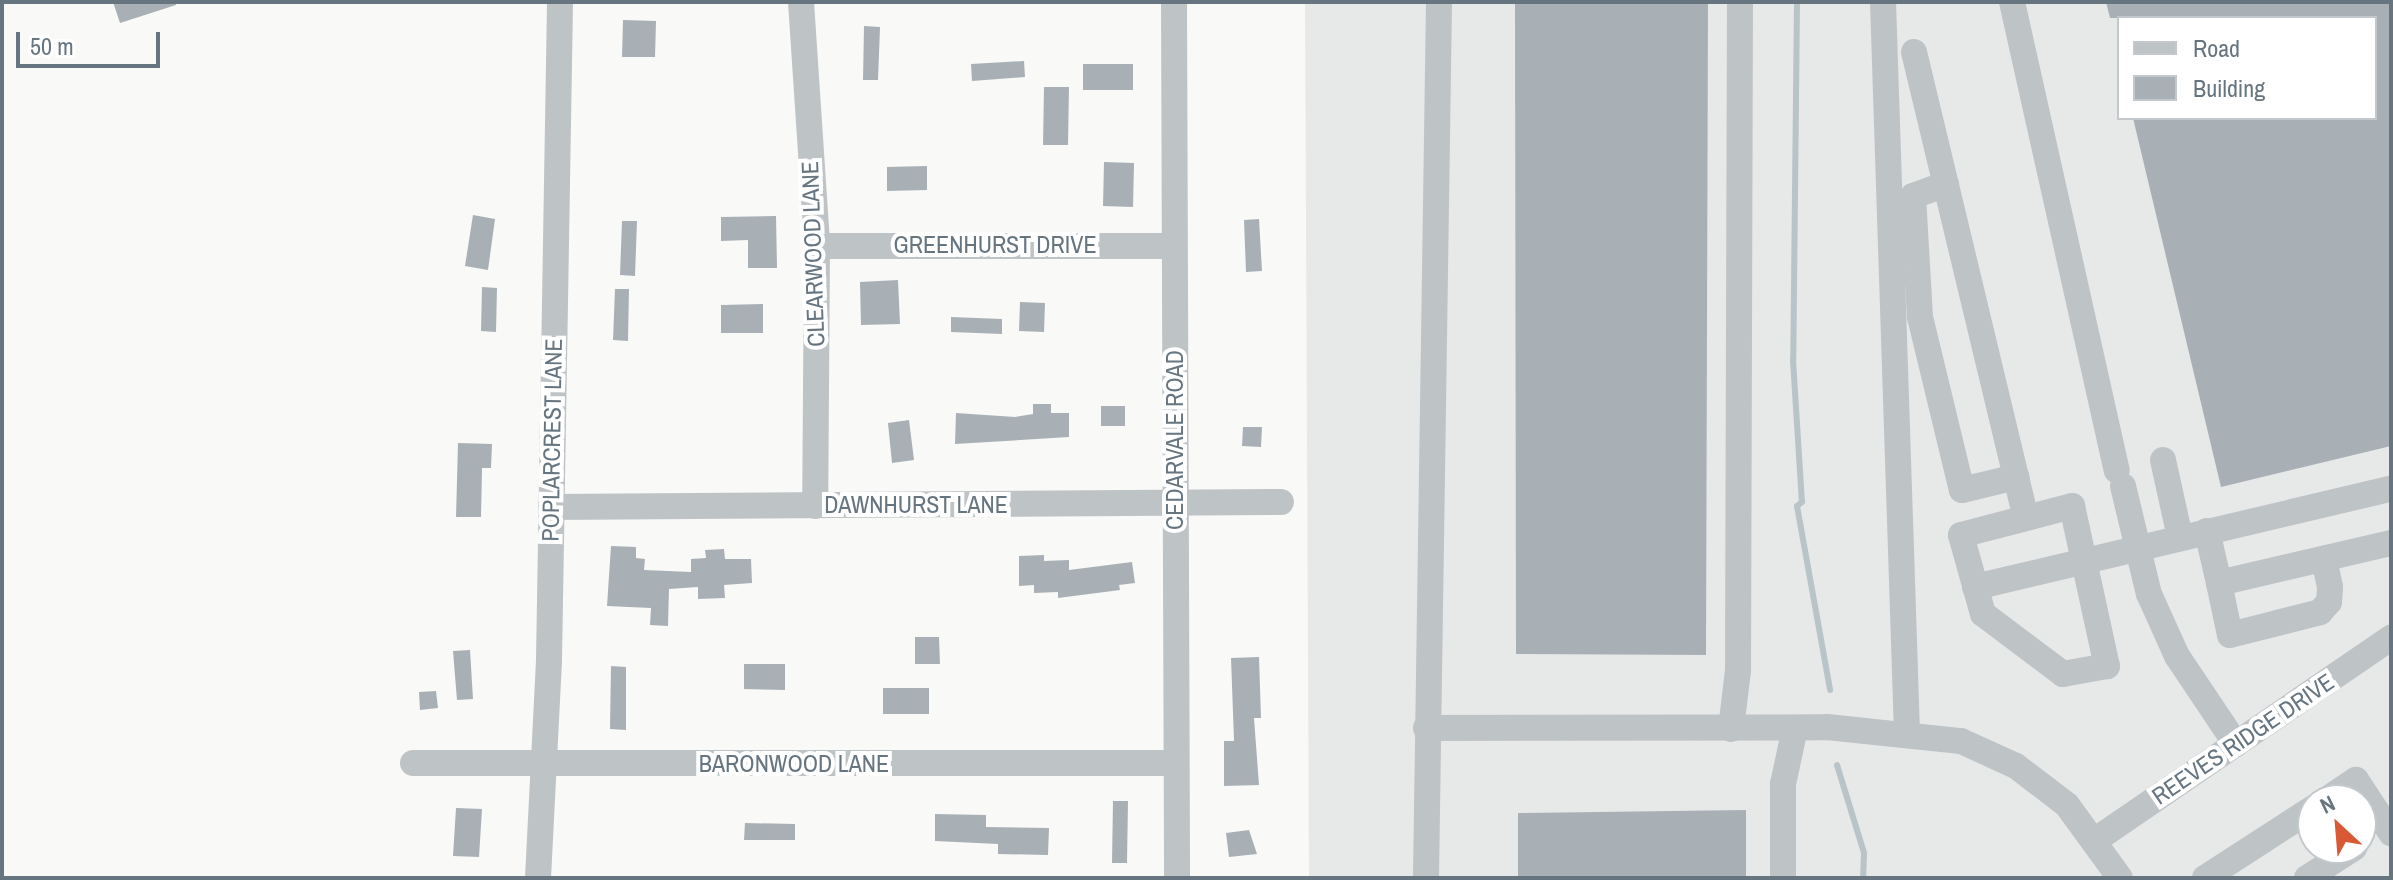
<!DOCTYPE html>
<style>
body{margin:0}
#map{position:relative;width:2393px;height:880px;overflow:hidden;background:#f9f9f7;font-family:"Archivo Narrow",sans-serif}
div>[style]{position:absolute}
[style*='--x']{left:calc(var(--x)*1px);top:calc(var(--y)*1px);width:calc(var(--w)*1px);rotate:calc(var(--a)*1deg)}
.built>*{inset:0;background:#e7e8e8}
.stream>*{height:6px;margin:-3px;padding:0 3px;transform-origin:3px;border-radius:3px;background:#b9c4c8}
.building>*{inset:0;background:#a8b0b6}
.minor>*{height:26px;margin:-13px;padding:0 13px;transform-origin:13px;border-radius:13px;background:#bec3c6}
span{translate:-50% -50%;white-space:nowrap;text-align:center;line-height:1.15;-webkit-text-stroke:8px #fff;paint-order:stroke}
.street-label{font-size:24px;color:#667580}
.frame{position:absolute;inset:0;border:4px solid #667580;pointer-events:none}
.legend{position:absolute;left:2117px;top:16px;width:260px;height:104px;box-sizing:border-box;background:#fff;border:2px solid #c2c8cc;margin:0;padding:10px 14px;list-style:none;font-size:24px;color:#667580}
.legend li{display:flex;align-items:center;gap:16px;height:40px}
.legend b{width:40px;border:2px solid #c2c8cc}
.north{position:absolute;left:2297px;top:784px;width:80px;height:80px;box-sizing:border-box;background:#fff;border:2px solid #c2c8cc;border-radius:50%;rotate:334deg;font-size:22px;font-weight:700;line-height:32px;text-align:center;color:#667580}
.north::after{content:'';display:block;margin:auto;width:28px;height:36px;background:#d95836;clip-path:polygon(50% 0,100% 100%,50% 72%,0 100%)}
.scale{position:absolute;left:16px;top:32px;width:144px;height:36px;box-sizing:border-box;border:4px solid #667580;border-top:0;padding-left:10px;font-size:24px;line-height:28px;white-space:nowrap;color:#667580;-webkit-text-stroke:6px #fff;paint-order:stroke}
</style>
<div id="map">
<div class="built">
<i style="clip-path:polygon(evenodd,1305px 2px,2391px 2px,2391px 878px,1309px 878px,1305px 2px,2119px 18px,2375px 18px,2375px 118px,2119px 118px,2119px 18px,1305px 2px,2313px 800px,2361px 800px,2361px 848px,2313px 848px,2313px 800px)"></i>
</div>
<div class="stream">
<i style="--x:1797;--y:2;--w:358;--a:90.6"></i>
<i style="--x:1793;--y:360;--w:142;--a:86.4"></i>
<i style="--x:1802;--y:502;--w:6;--a:141"></i>
<i style="--x:1797;--y:506;--w:187;--a:79.8"></i>
<i style="--x:1837;--y:765;--w:92;--a:72.9"></i>
<i style="--x:1864;--y:853;--w:25;--a:92"></i>
</div>
<div class="building">
<i style="clip-path:polygon(113px 2px,175px 2px,176px 5px,120px 23px)"></i>
<i style="clip-path:polygon(1515px 2px,1708px 2px,1706px 655px,1516px 654px)"></i>
<i style="clip-path:polygon(2106px 2px,2391px 2px,2391px 446px,2221px 487px,2133px 118px,2375px 118px,2375px 18px,2110px 18px)"></i>
<i style="clip-path:polygon(623px 20px,656px 21px,655px 57px,622px 57px)"></i>
<i style="clip-path:polygon(864px 26px,880px 27px,878px 80px,863px 80px)"></i>
<i style="clip-path:polygon(1024px 61px,1025px 77px,972px 81px,971px 64px)"></i>
<i style="clip-path:polygon(1083px 64px,1133px 64px,1133px 90px,1083px 90px)"></i>
<i style="clip-path:polygon(1044px 87px,1069px 87px,1068px 145px,1043px 145px)"></i>
<i style="clip-path:polygon(1104px 162px,1134px 163px,1133px 207px,1103px 206px)"></i>
<i style="clip-path:polygon(927px 166px,927px 190px,887px 191px,887px 167px)"></i>
<i style="clip-path:polygon(473px 215px,495px 219px,488px 270px,465px 266px)"></i>
<i style="clip-path:polygon(776px 216px,777px 268px,748px 268px,748px 240px,721px 241px,721px 217px)"></i>
<i style="clip-path:polygon(1259px 219px,1262px 271px,1246px 272px,1244px 220px)"></i>
<i style="clip-path:polygon(622px 221px,637px 221px,635px 276px,620px 275px)"></i>
<i style="clip-path:polygon(898px 280px,900px 324px,861px 325px,860px 282px)"></i>
<i style="clip-path:polygon(482px 287px,497px 288px,496px 332px,481px 331px)"></i>
<i style="clip-path:polygon(615px 289px,629px 289px,628px 341px,613px 340px)"></i>
<i style="clip-path:polygon(1020px 302px,1045px 303px,1044px 332px,1019px 331px)"></i>
<i style="clip-path:polygon(763px 304px,763px 333px,721px 333px,721px 305px)"></i>
<i style="clip-path:polygon(951px 317px,1002px 319px,1002px 334px,951px 332px)"></i>
<i style="clip-path:polygon(1033px 404px,1051px 404px,1051px 413px,1069px 413px,1069px 437px,955px 444px,956px 413px,1015px 417px,1033px 414px)"></i>
<i style="clip-path:polygon(1101px 406px,1125px 406px,1125px 426px,1101px 426px)"></i>
<i style="clip-path:polygon(909px 420px,914px 460px,892px 463px,888px 423px)"></i>
<i style="clip-path:polygon(1243px 427px,1262px 427px,1261px 447px,1242px 446px)"></i>
<i style="clip-path:polygon(458px 443px,492px 444px,491px 468px,482px 468px,481px 517px,456px 517px)"></i>
<i style="clip-path:polygon(611px 546px,636px 547px,636px 558px,645px 559px,644px 570px,691px 572px,691px 559px,706px 558px,705px 550px,724px 549px,725px 559px,751px 559px,752px 583px,724px 585px,725px 598px,698px 599px,698px 587px,669px 589px,668px 626px,650px 625px,651px 608px,607px 606px)"></i>
<i style="clip-path:polygon(1044px 555px,1044px 561px,1069px 560px,1069px 570px,1132px 562px,1135px 583px,1119px 585px,1120px 590px,1058px 598px,1058px 592px,1034px 593px,1034px 585px,1019px 586px,1019px 556px)"></i>
<i style="clip-path:polygon(915px 637px,939px 637px,940px 664px,915px 664px)"></i>
<i style="clip-path:polygon(470px 650px,473px 699px,457px 700px,453px 651px)"></i>
<i style="clip-path:polygon(1259px 657px,1261px 718px,1254px 718px,1259px 785px,1224px 786px,1224px 741px,1234px 741px,1231px 658px)"></i>
<i style="clip-path:polygon(744px 664px,785px 664px,785px 690px,744px 689px)"></i>
<i style="clip-path:polygon(611px 666px,626px 667px,626px 730px,610px 729px)"></i>
<i style="clip-path:polygon(883px 688px,929px 688px,929px 714px,883px 714px)"></i>
<i style="clip-path:polygon(436px 691px,438px 708px,420px 710px,419px 692px)"></i>
<i style="clip-path:polygon(1113px 801px,1128px 801px,1127px 863px,1112px 863px)"></i>
<i style="clip-path:polygon(456px 808px,482px 809px,479px 857px,453px 856px)"></i>
<i style="clip-path:polygon(1746px 810px,1746px 878px,1518px 878px,1518px 813px)"></i>
<i style="clip-path:polygon(935px 814px,986px 815px,986px 827px,1049px 828px,1048px 855px,998px 854px,998px 844px,935px 841px)"></i>
<i style="clip-path:polygon(745px 823px,795px 824px,795px 840px,744px 840px)"></i>
<i style="clip-path:polygon(1249px 830px,1257px 854px,1229px 857px,1226px 833px)"></i>
</div>
<div class="minor">
<i style="--x:801;--y:2;--w:245;--a:86.2"></i>
<i style="--x:817;--y:246;--w:260;--a:90.4"></i>
<i style="--x:1174;--y:2;--w:876;--a:89.8"></i>
<i style="--x:1883;--y:2;--w:733;--a:88.12"></i>
<i style="--x:2012;--y:2;--w:480;--a:77.4"></i>
<i style="--x:1914;--y:52;--w:478;--a:76.5"></i>
<i style="--x:1946;--y:184;--w:35;--a:160"></i>
<i style="--x:1913;--y:196;--w:121;--a:86.7"></i>
<i style="--x:1920;--y:317;--w:178;--a:76.4"></i>
<i style="--x:1962;--y:490;--w:56;--a:-13.5"></i>
<i style="--x:817;--y:246;--w:357;--a:0"></i>
<i style="--x:2163;--y:460;--w:79;--a:77.6"></i>
<i style="--x:2123;--y:486;--w:111;--a:76.5"></i>
<i style="--x:2149;--y:594;--w:68;--a:65.7"></i>
<i style="--x:2177;--y:656;--w:106;--a:56.2"></i>
<i style="--x:2072;--y:506;--w:164;--a:77.7"></i>
<i style="--x:2107;--y:666;--w:45;--a:169.7"></i>
<i style="--x:2063;--y:674;--w:100;--a:-143.1"></i>
<i style="--x:1983;--y:614;--w:82;--a:-105.6"></i>
<i style="--x:1961;--y:535;--w:115;--a:-14.6"></i>
<i style="--x:551;--y:507;--w:730;--a:-0.39"></i>
<i style="--x:2207;--y:531;--w:53;--a:77"></i>
<i style="--x:2219;--y:583;--w:177;--a:-13.1"></i>
<i style="--x:2219;--y:583;--w:53;--a:78.1"></i>
<i style="--x:2230;--y:635;--w:93;--a:-14.3"></i>
<i style="--x:2320;--y:612;--w:13;--a:-48"></i>
<i style="--x:2329;--y:602;--w:15;--a:-86"></i>
<i style="--x:2330;--y:587;--w:29;--a:-102"></i>
<i style="--x:1975;--y:587;--w:427;--a:-13.3"></i>
<i style="--x:1426;--y:728;--w:401;--a:-0.1"></i>
<i style="--x:1827;--y:727;--w:135;--a:6"></i>
<i style="--x:1961;--y:741;--w:60;--a:24.4"></i>
<i style="--x:2016;--y:766;--w:64;--a:37.4"></i>
<i style="--x:2067;--y:805;--w:90;--a:54"></i>
<i style="--x:1731;--y:729;--w:59;--a:-83.2"></i>
<i style="--x:1738;--y:670;--w:668;--a:-89.83"></i>
<i style="--x:413;--y:763;--w:762;--a:0"></i>
<i style="--x:2326;--y:800;--w:36;--a:-34"></i>
<i style="--x:2356;--y:780;--w:64;--a:56.6"></i>
<i style="--x:2094;--y:841;--w:360;--a:-34.4"></i>
<i style="--x:538;--y:878;--w:218;--a:-87.1"></i>
<i style="--x:549;--y:660;--w:658;--a:-89.04"></i>
<i style="--x:1426;--y:878;--w:876;--a:-89.15"></i>
<i style="--x:1783;--y:878;--w:94;--a:-90"></i>
<i style="--x:1783;--y:784;--w:57;--a:-77.9"></i>
<i style="--x:2205;--y:878;--w:129;--a:-32.9"></i>
<i style="--x:2307;--y:878;--w:56;--a:-32.6"></i>
</div>
<div class="street-label">
<span style="left:995px;top:245px">GREENHURST DRIVE</span>
<span style="left:813px;top:254px;rotate:-92deg">CLEARWOOD LANE</span>
<span style="left:552px;top:440px;rotate:-89deg">POPLARCREST LANE</span>
<span style="left:1175px;top:440px;rotate:-90deg">CEDARVALE ROAD</span>
<span style="left:916px;top:505px">DAWNHURST LANE</span>
<span style="left:2243px;top:739px;rotate:-34deg">REEVES RIDGE DRIVE</span>
<span style="left:794px;top:764px">BARONWOOD LANE</span>
</div>
<div class="frame"></div>
<ul class="legend">
<li><b style="height:10px;background:#bec3c6"></b>Road</li>
<li><b style="height:22px;background:#a8b0b6"></b>Building</li>
</ul>
<div class="north">N</div>
<div class="scale">50 m</div>
</div>
